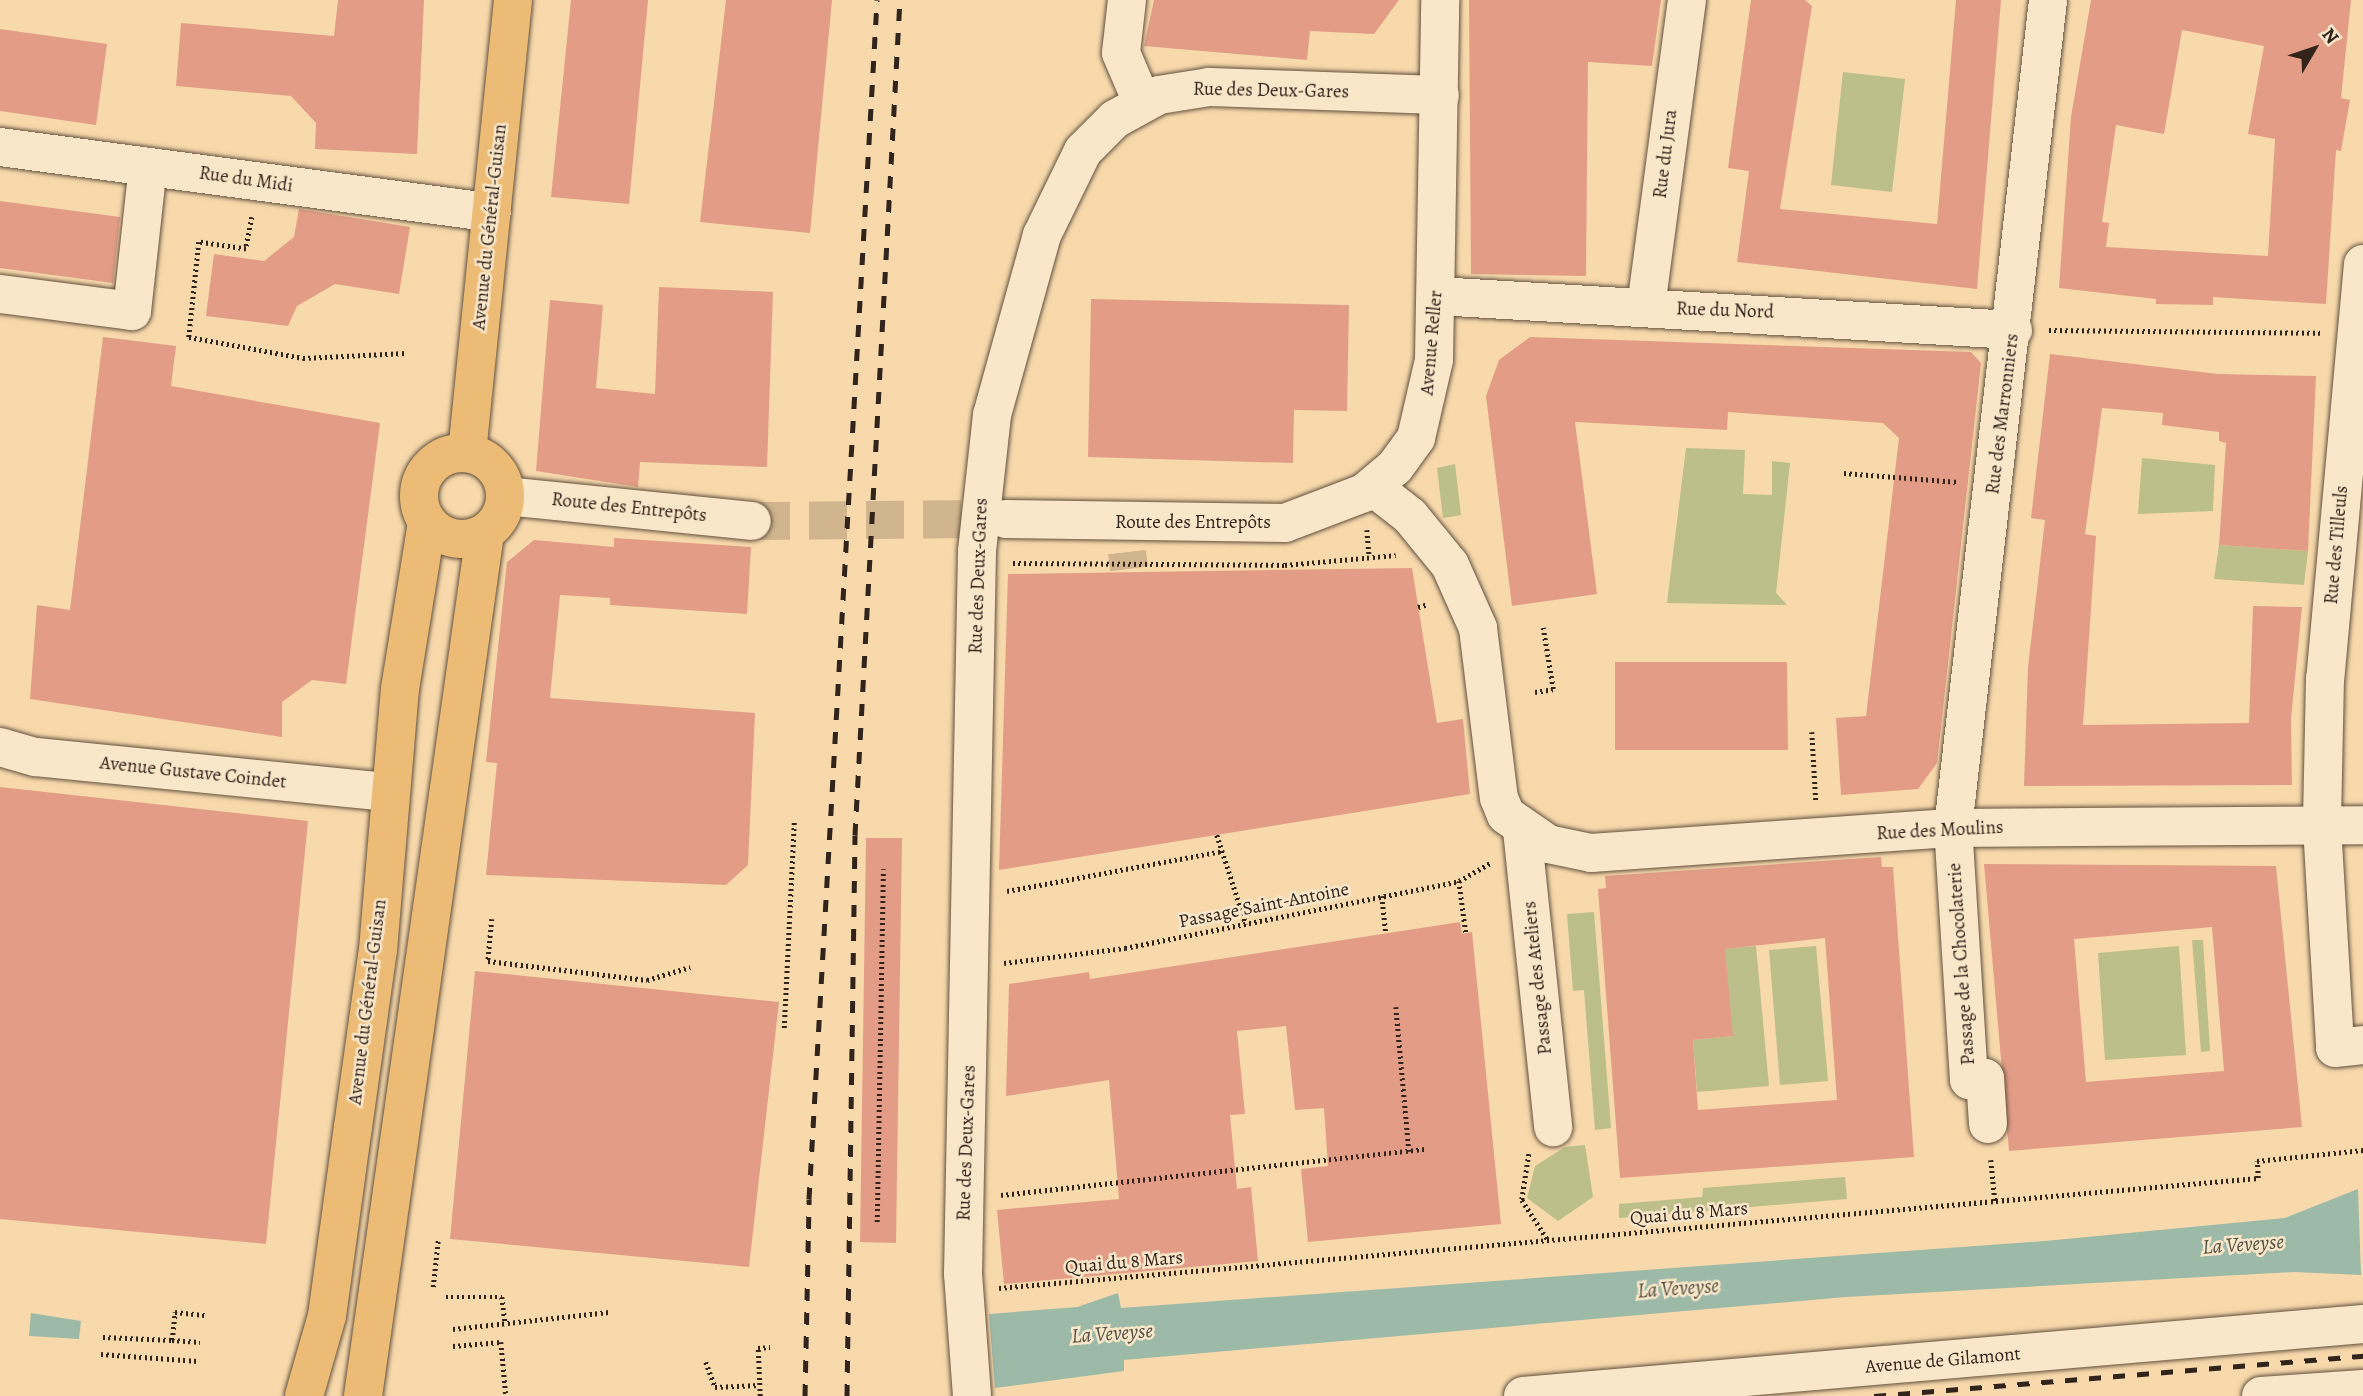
<!DOCTYPE html>
<meta charset="utf-8">
<style>
body{margin:0}
#map{position:relative;width:2363px;height:1396px;overflow:hidden;background:#f7d9ac;font-family:Alegreya,serif}
div>[style]{position:absolute}
[style*='--x']{left:calc(var(--x)*1px);top:calc(var(--y)*1px);width:calc(var(--w)*1px);rotate:calc(var(--a)*1deg)}
.green>*{inset:0;background:#bcbf8a}
.water>*{inset:0;background:#9dbaa9}
.building>*{inset:0;background:#e39d87}
.minor-tunnel>*{height:38px;margin-top:-19px;transform-origin:0;background:repeating-linear-gradient(90deg,#d0b58f 0 38px,transparent 0 57px)}
.path>*{height:4.5px;margin-top:-2.25px;transform-origin:0;background:repeating-linear-gradient(90deg,#32241b 0 2px,transparent 0 5.5px)}
.roads{filter:drop-shadow(0 0 2px #63513f) drop-shadow(0 0 2px #63513f)}
.minor>*{height:38px;margin:-19px;padding:0 19px;transform-origin:19px;border-radius:19px;background:#fae6c9}
.major>*{height:38px;margin:-19px;padding:0 19px;transform-origin:19px;border-radius:19px;background:#ecbc76}
.major>.ring{margin:-19px;padding:0;box-sizing:content-box;background:none;border:38px solid #ecbc76;border-radius:50%}
.rail>*{height:5px;margin-top:-2.5px;transform-origin:0;background:repeating-linear-gradient(90deg,#32241b 0 12px,transparent 0 24px)}
span{translate:-50% -50%;white-space:nowrap;text-align:center;line-height:1.15;-webkit-text-stroke:5px #fae6c9;paint-order:stroke}
.street-label{font-size:19px;color:#32241b}
.water-label{font-size:21px;color:#525146;font-style:italic}
.north{position:absolute;left:2279px;top:14px;width:70px;height:70px;-webkit-text-stroke:5px #fae6c9;paint-order:stroke;rotate:51deg;font-size:19px;font-weight:700;line-height:28px;text-align:center;color:#32241b}
.north::after{content:'';display:block;margin:auto;width:24px;height:32px;background:#32241b;clip-path:polygon(50% 0,100% 100%,50% 72%,0 100%)}
</style>
<div id="map">
<div class="green">
<i style="clip-path:polygon(1843px 72px,1905px 79px,1892px 192px,1831px 185px)"></i>
<i style="clip-path:polygon(1686px 448px,1745px 450px,1743px 494px,1772px 495px,1772px 461px,1790px 463px,1776px 593px,1787px 605px,1667px 603px)"></i>
<i style="clip-path:polygon(2142px 458px,2215px 465px,2213px 511px,2138px 514px)"></i>
<i style="clip-path:polygon(1455px 464px,1461px 515px,1443px 518px,1437px 468px)"></i>
<i style="clip-path:polygon(2219px 545px,2308px 551px,2304px 585px,2214px 579px)"></i>
<i style="clip-path:polygon(1594px 912px,1611px 1128px,1595px 1130px,1584px 990px,1573px 991px,1567px 914px)"></i>
<i style="clip-path:polygon(2192px 940px,2203px 940px,2210px 1051px,2201px 1052px)"></i>
<i style="clip-path:polygon(1756px 946px,1769px 1086px,1697px 1092px,1693px 1040px,1733px 1036px,1685px 952px)"></i>
<i style="clip-path:polygon(1816px 946px,1828px 1081px,1780px 1085px,1769px 950px)"></i>
<i style="clip-path:polygon(2179px 946px,2186px 1055px,2105px 1060px,2098px 953px)"></i>
<i style="clip-path:polygon(1585px 1145px,1593px 1197px,1558px 1221px,1527px 1198px,1535px 1166px,1565px 1147px)"></i>
<i style="clip-path:polygon(1845px 1177px,1847px 1199px,1619px 1218px,1619px 1204px,1702px 1197px,1703px 1188px)"></i>
</div>
<div class="water">
<i style="clip-path:polygon(2358px 1189px,2361px 1275px,2294px 1272px,1846px 1297px,1124px 1360px,1124px 1371px,995px 1388px,989px 1314px,1077px 1307px,1118px 1293px,1121px 1308px,2045px 1241px,2285px 1218px)"></i>
<i style="clip-path:polygon(31px 1313px,81px 1321px,79px 1339px,29px 1336px)"></i>
</div>
<div class="building">
<i style="clip-path:polygon(338px 0,424px 0,417px 154px,315px 149px,316px 123px,291px 96px,176px 86px,181px 23px,334px 36px)"></i>
<i style="clip-path:polygon(571px 0,648px 0,629px 204px,551px 197px)"></i>
<i style="clip-path:polygon(726px 0,832px 0,810px 233px,700px 222px)"></i>
<i style="clip-path:polygon(1154px 0,1399px 0,1374px 34px,1310px 31px,1307px 60px,1144px 46px)"></i>
<i style="clip-path:polygon(1469px 0,1661px 0,1652px 66px,1588px 62px,1586px 276px,1471px 274px)"></i>
<i style="clip-path:polygon(1751px 0,1805px 0,1812px 6px,1780px 209px,1937px 224px,1956px 0,2001px 0,1977px 289px,1737px 262px,1749px 171px,1728px 168px)"></i>
<i style="clip-path:polygon(evenodd,2091px 0,2351px 0,2341px 98px,2350px 100px,2341px 151px,2336px 150px,2326px 304px,2213px 297px,2213px 305px,2156px 304px,2156px 299px,2059px 288px,2071px 117px,2091px 0,2182px 30px,2264px 46px,2248px 134px,2275px 139px,2268px 256px,2106px 247px,2109px 223px,2102px 222px,2116px 125px,2164px 134px,2182px 30px)"></i>
<i style="clip-path:polygon(0 29px,107px 44px,96px 125px,0 111px)"></i>
<i style="clip-path:polygon(0 201px,120px 217px,113px 283px,0 268px)"></i>
<i style="clip-path:polygon(299px 209px,410px 227px,399px 294px,335px 284px,297px 306px,288px 326px,206px 316px,214px 254px,264px 261px,294px 237px)"></i>
<i style="clip-path:polygon(659px 287px,773px 292px,767px 467px,640px 462px,638px 487px,536px 471px,550px 300px,603px 305px,596px 388px,655px 394px)"></i>
<i style="clip-path:polygon(1091px 299px,1349px 305px,1347px 411px,1294px 410px,1293px 463px,1088px 457px)"></i>
<i style="clip-path:polygon(103px 337px,176px 346px,171px 386px,380px 423px,346px 684px,312px 680px,282px 702px,282px 737px,30px 699px,37px 605px,70px 610px)"></i>
<i style="clip-path:polygon(1530px 337px,1971px 352px,1981px 363px,1937px 763px,1918px 789px,1841px 795px,1836px 718px,1866px 716px,1899px 438px,1883px 423px,1728px 412px,1727px 430px,1575px 422px,1597px 594px,1512px 606px,1486px 396px,1499px 360px)"></i>
<i style="clip-path:polygon(2050px 354px,2218px 374px,2316px 376px,2308px 551px,2219px 545px,2226px 443px,2219px 441px,2219px 432px,2162px 425px,2163px 413px,2102px 408px,2085px 534px,2096px 536px,2083px 725px,2249px 723px,2253px 606px,2302px 607px,2291px 719px,2292px 785px,2024px 786px,2028px 667px,2045px 520px,2031px 518px)"></i>
<i style="clip-path:polygon(614px 538px,751px 547px,747px 614px,610px 605px,610px 598px,560px 595px,550px 698px,755px 713px,748px 865px,726px 885px,486px 875px,497px 763px,486px 762px,507px 562px,534px 540px,614px 547px)"></i>
<i style="clip-path:polygon(1412px 568px,1437px 723px,1463px 719px,1470px 794px,999px 870px,1008px 574px)"></i>
<i style="clip-path:polygon(1615px 662px,1787px 662px,1788px 750px,1615px 750px)"></i>
<i style="clip-path:polygon(0 787px,308px 821px,266px 1244px,0 1219px)"></i>
<i style="clip-path:polygon(866px 838px,902px 838px,896px 1243px,860px 1242px)"></i>
<i style="clip-path:polygon(evenodd,1881px 857px,1882px 867px,1893px 867px,1914px 1157px,1620px 1178px,1598px 889px,1606px 888px,1605px 876px,1881px 857px,1825px 938px,1837px 1100px,1698px 1110px,1693px 1040px,1733px 1036px,1725px 949px,1825px 938px)"></i>
<i style="clip-path:polygon(evenodd,1984px 864px,2276px 866px,2302px 1127px,2009px 1151px,1984px 864px,2212px 927px,2224px 1071px,2086px 1082px,2074px 939px,2212px 927px)"></i>
<i style="clip-path:polygon(1460px 922px,1462px 934px,1472px 932px,1501px 1224px,1308px 1242px,1301px 1169px,1328px 1166px,1324px 1108px,1295px 1110px,1286px 1026px,1237px 1031px,1245px 1114px,1230px 1115px,1237px 1189px,1251px 1187px,1258px 1261px,1004px 1284px,997px 1210px,1119px 1199px,1109px 1080px,1006px 1096px,1009px 984px,1089px 972px,1090px 979px)"></i>
<i style="clip-path:polygon(475px 971px,779px 1002px,749px 1267px,450px 1239px)"></i>
</div>
<div class="minor-tunnel">
<i style="--x:752;--y:521;--w:254;--a:-0.5"></i>
<i style="--x:1127;--y:552;--w:17;--a:83"></i>
</div>
<div class="path">
<i style="--x:252;--y:217;--w:33;--a:101"></i>
<i style="--x:246;--y:249;--w:48;--a:-171.5"></i>
<i style="--x:199;--y:242;--w:96;--a:96"></i>
<i style="--x:189;--y:337;--w:116;--a:10.4"></i>
<i style="--x:303;--y:358;--w:103;--a:-2.8"></i>
<i style="--x:2049;--y:330;--w:271;--a:0.6"></i>
<i style="--x:1844;--y:473;--w:115;--a:4.5"></i>
<i style="--x:1367;--y:530;--w:24;--a:85"></i>
<i style="--x:1013;--y:563;--w:272;--a:0.4"></i>
<i style="--x:1285;--y:565;--w:111;--a:-5.1"></i>
<i style="--x:1418;--y:607;--w:10;--a:-17"></i>
<i style="--x:1535;--y:692;--w:18;--a:-9"></i>
<i style="--x:1553;--y:689;--w:62;--a:-99.3"></i>
<i style="--x:1812;--y:732;--w:69;--a:86.7"></i>
<i style="--x:1217;--y:835;--w:94;--a:72"></i>
<i style="--x:1459;--y:881;--w:52;--a:82.3"></i>
<i style="--x:1007;--y:891;--w:220;--a:-10.5"></i>
<i style="--x:1382;--y:896;--w:38;--a:84"></i>
<i style="--x:492;--y:919;--w:42;--a:95.4"></i>
<i style="--x:488;--y:961;--w:160;--a:6.8"></i>
<i style="--x:647;--y:980;--w:45;--a:-16.8"></i>
<i style="--x:1004;--y:963;--w:122;--a:-7.1"></i>
<i style="--x:1125;--y:948;--w:341;--a:-11.3"></i>
<i style="--x:1459;--y:881;--w:36;--a:-30"></i>
<i style="--x:1396;--y:1007;--w:145;--a:84.8"></i>
<i style="--x:784;--y:1028;--w:206;--a:-87.2"></i>
<i style="--x:1529;--y:1154;--w:47;--a:98.7"></i>
<i style="--x:1522;--y:1200;--w:48;--a:57"></i>
<i style="--x:1991;--y:1160;--w:41;--a:84.4"></i>
<i style="--x:1001;--y:1195;--w:427;--a:-6.2"></i>
<i style="--x:877;--y:1222;--w:353;--a:-89"></i>
<i style="--x:433;--y:1287;--w:47;--a:-83.9"></i>
<i style="--x:999;--y:1288;--w:1264;--a:-4.99"></i>
<i style="--x:2258;--y:1178;--w:17;--a:-93"></i>
<i style="--x:2257;--y:1161;--w:107;--a:-5.9"></i>
<i style="--x:446;--y:1297;--w:56;--a:0"></i>
<i style="--x:502;--y:1297;--w:26;--a:83"></i>
<i style="--x:453;--y:1329;--w:157;--a:-6.2"></i>
<i style="--x:103;--y:1337;--w:69;--a:2.5"></i>
<i style="--x:172;--y:1340;--w:28;--a:-84"></i>
<i style="--x:175;--y:1312;--w:30;--a:6"></i>
<i style="--x:172;--y:1340;--w:28;--a:4"></i>
<i style="--x:453;--y:1346;--w:48;--a:-4.8"></i>
<i style="--x:501;--y:1342;--w:54;--a:84.7"></i>
<i style="--x:101;--y:1354;--w:97;--a:4.1"></i>
<i style="--x:706;--y:1362;--w:27;--a:70"></i>
<i style="--x:715;--y:1387;--w:44;--a:-2.6"></i>
<i style="--x:760;--y:1396;--w:48;--a:-92.4"></i>
<i style="--x:758;--y:1348;--w:12;--a:-5"></i>
</div>
<div class="roads">
<div class="minor">
<i style="--x:1127;--y:0;--w:53;--a:96.5"></i>
<i style="--x:1121;--y:53;--w:53;--a:66.8"></i>
<i style="--x:0;--y:147;--w:496;--a:7.6"></i>
<i style="--x:2363;--y:264;--w:416;--a:95.2"></i>
<i style="--x:2325;--y:678;--w:148;--a:91.2"></i>
<i style="--x:2322;--y:826;--w:222;--a:86.6"></i>
<i style="--x:2335;--y:1048;--w:28;--a:-6"></i>
<i style="--x:0;--y:294;--w:133;--a:7.3"></i>
<i style="--x:132;--y:311;--w:145;--a:-83.7"></i>
<i style="--x:1437;--y:296;--w:577;--a:3.38"></i>
<i style="--x:1646;--y:307;--w:310;--a:-82.4"></i>
<i style="--x:1373;--y:487;--w:47;--a:38.1"></i>
<i style="--x:1410;--y:516;--w:63;--a:50.8"></i>
<i style="--x:1450;--y:565;--w:69;--a:66"></i>
<i style="--x:1478;--y:628;--w:171;--a:83"></i>
<i style="--x:1499;--y:798;--w:18;--a:68"></i>
<i style="--x:1506;--y:815;--w:51;--a:34.6"></i>
<i style="--x:1548;--y:844;--w:44;--a:11.8"></i>
<i style="--x:1591;--y:853;--w:363;--a:-4"></i>
<i style="--x:1953;--y:828;--w:410;--a:-0.4"></i>
<i style="--x:506;--y:496;--w:247;--a:5.8"></i>
<i style="--x:1006;--y:519;--w:279;--a:0.8"></i>
<i style="--x:1285;--y:523;--w:85;--a:-20.8"></i>
<i style="--x:1364;--y:493;--w:40;--a:-40"></i>
<i style="--x:1395;--y:467;--w:36;--a:-54"></i>
<i style="--x:1416;--y:438;--w:80;--a:-77"></i>
<i style="--x:1434;--y:360;--w:360;--a:-89"></i>
<i style="--x:0;--y:747;--w:37;--a:16"></i>
<i style="--x:36;--y:757;--w:354;--a:5.7"></i>
<i style="--x:1522;--y:830;--w:299;--a:84"></i>
<i style="--x:1988;--y:1124;--w:46;--a:-93.7"></i>
<i style="--x:1985;--y:1078;--w:16;--a:173"></i>
<i style="--x:1969;--y:1080;--w:253;--a:-93.6"></i>
<i style="--x:1953;--y:828;--w:833;--a:-83.45"></i>
<i style="--x:972;--y:1396;--w:122;--a:-94.2"></i>
<i style="--x:963;--y:1274;--w:723;--a:-88.89"></i>
<i style="--x:977;--y:551;--w:137;--a:-83.7"></i>
<i style="--x:992;--y:415;--w:187;--a:-74.5"></i>
<i style="--x:1042;--y:235;--w:93;--a:-64"></i>
<i style="--x:1083;--y:151;--w:45;--a:-45"></i>
<i style="--x:1115;--y:119;--w:50;--a:-28.6"></i>
<i style="--x:1159;--y:95;--w:51;--a:-9.1"></i>
<i style="--x:1209;--y:87;--w:231;--a:2"></i>
<i style="--x:1523;--y:1396;--w:843;--a:-4.9"></i>
<i style="--x:2261;--y:1396;--w:102;--a:-3.9"></i>
</div>
<div class="major">
<i class="ring" style="left:419px;top:453px;width:48px;height:48px"></i>
<i style="--x:467;--y:453;--w:455;--a:-84.2"></i>
<i style="--x:304;--y:1396;--w:83;--a:-74"></i>
<i style="--x:327;--y:1316;--w:191;--a:-82.2"></i>
<i style="--x:353;--y:1127;--w:179;--a:-82"></i>
<i style="--x:378;--y:950;--w:262;--a:-85.2"></i>
<i style="--x:400;--y:689;--w:169;--a:-80.8"></i>
<i style="--x:363;--y:1396;--w:872;--a:-81.95"></i>
</div>
</div>
<div class="rail">
<i style="--x:805;--y:1396;--w:197;--a:-88.8"></i>
<i style="--x:809;--y:1199;--w:1201;--a:-86.75"></i>
<i style="--x:847;--y:1396;--w:561;--a:-89.18"></i>
<i style="--x:855;--y:835;--w:836;--a:-86.92"></i>
<i style="--x:1874;--y:1396;--w:491;--a:-4.7"></i>
</div>
<div class="street-label">
<span style="left:1271px;top:91px;rotate:1deg">Rue des Deux-Gares</span>
<span style="left:1666px;top:154px;rotate:-83deg">Rue du Jura</span>
<span style="left:246px;top:180px;rotate:8deg">Rue du Midi</span>
<span style="left:490px;top:227px;rotate:-84deg">Avenue du Général-Guisan</span>
<span style="left:1725px;top:311px;rotate:2deg">Rue du Nord</span>
<span style="left:1432px;top:343px;rotate:-85deg">Avenue Reller</span>
<span style="left:2003px;top:414px;rotate:-83deg">Rue des Marronniers</span>
<span style="left:629px;top:508px;rotate:6deg">Route des Entrepôts</span>
<span style="left:1193px;top:523px">Route des Entrepôts</span>
<span style="left:2337px;top:545px;rotate:-85deg">Rue des Tilleuls</span>
<span style="left:979px;top:576px;rotate:-88deg">Rue des Deux-Gares</span>
<span style="left:193px;top:773px;rotate:6deg">Avenue Gustave Coindet</span>
<span style="left:1940px;top:831px;rotate:-3deg">Rue des Moulins</span>
<span style="left:1264px;top:906px;rotate:-11deg">Passage Saint-Antoine</span>
<span style="left:1962px;top:964px;rotate:-94deg">Passage de la Chocolaterie</span>
<span style="left:1538px;top:978px;rotate:-96deg">Passage des Ateliers</span>
<span style="left:368px;top:1002px;rotate:-83deg">Avenue du Général-Guisan</span>
<span style="left:967px;top:1143px;rotate:-88deg">Rue des Deux-Gares</span>
<span style="left:1689px;top:1214px;rotate:-5deg">Quai du 8 Mars</span>
<span style="left:1124px;top:1263px;rotate:-5deg">Quai du 8 Mars</span>
<span style="left:1943px;top:1361px;rotate:-5deg">Avenue de Gilamont</span>
</div>
<div class="water-label">
<span style="left:2243px;top:1244px;rotate:-4deg">La Veveyse</span>
<span style="left:1678px;top:1288px;rotate:-4deg">La Veveyse</span>
<span style="left:1112px;top:1333px;rotate:-4deg">La Veveyse</span>
</div>
<div class="north">N</div>
</div>
